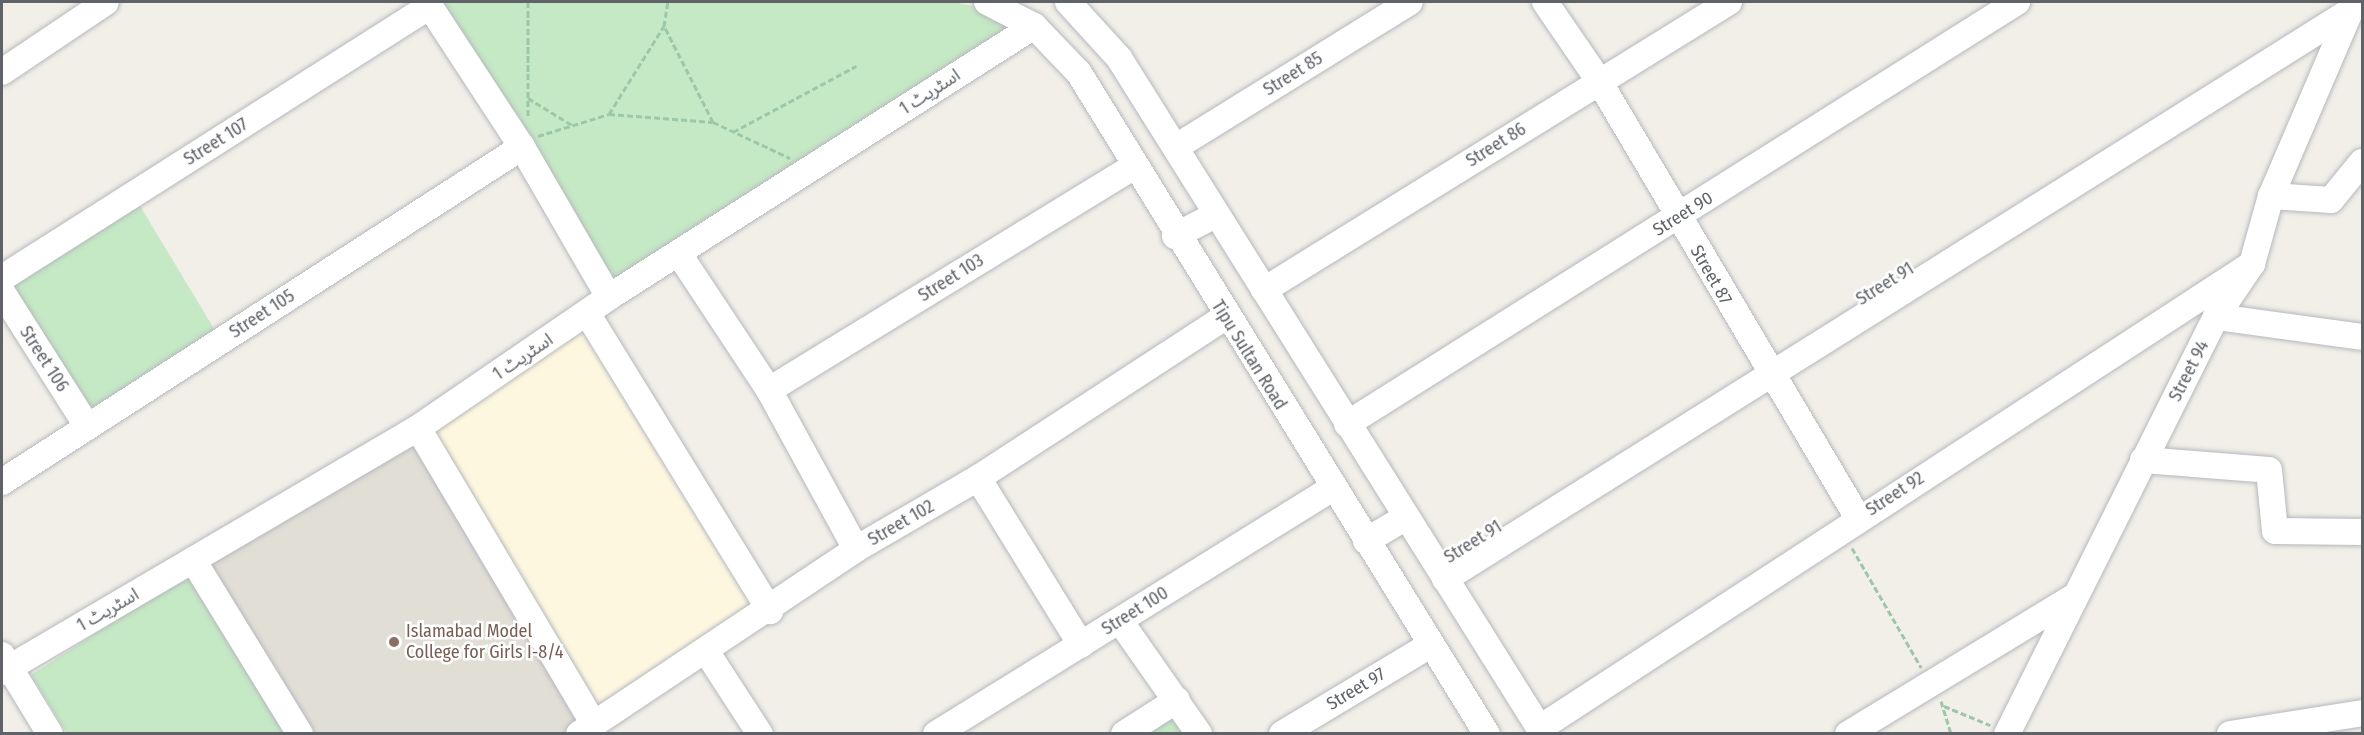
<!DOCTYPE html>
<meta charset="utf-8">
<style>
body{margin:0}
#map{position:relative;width:2364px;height:735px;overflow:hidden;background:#f1efe8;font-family:"Fira Sans Condensed","Noto Sans Arabic",sans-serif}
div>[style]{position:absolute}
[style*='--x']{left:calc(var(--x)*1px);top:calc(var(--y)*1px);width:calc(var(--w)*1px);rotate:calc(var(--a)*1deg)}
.commercial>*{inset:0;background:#fef7e0}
.education>*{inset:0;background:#e1ded6}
.green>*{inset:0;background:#c5e8c5}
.path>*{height:3px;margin-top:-1.5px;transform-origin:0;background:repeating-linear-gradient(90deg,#9cc7a9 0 6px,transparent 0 9px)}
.roads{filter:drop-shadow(0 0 2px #b5b8bc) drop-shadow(0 0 2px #b5b8bc)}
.minor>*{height:26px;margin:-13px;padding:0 13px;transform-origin:13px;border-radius:13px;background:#fff}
.dots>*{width:16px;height:16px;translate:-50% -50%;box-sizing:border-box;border:3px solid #fff;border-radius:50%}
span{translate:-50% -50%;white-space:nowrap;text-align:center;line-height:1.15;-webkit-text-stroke:5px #fff;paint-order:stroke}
.street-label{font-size:18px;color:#5f6368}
.education-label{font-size:18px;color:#785e54}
.left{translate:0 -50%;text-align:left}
.frame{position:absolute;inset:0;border:3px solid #5f6368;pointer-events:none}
</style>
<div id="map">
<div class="commercial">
<i style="clip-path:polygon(590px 324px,773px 607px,596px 717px,426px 430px)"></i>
</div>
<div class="education">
<i style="clip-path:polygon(414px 442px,582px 721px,562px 734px,312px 733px,206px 562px)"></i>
</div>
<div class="green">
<i style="clip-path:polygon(438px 2px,954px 2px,996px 11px,1023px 25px,613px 288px)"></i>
<i style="clip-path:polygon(137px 201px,216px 332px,88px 417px,3px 284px)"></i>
<i style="clip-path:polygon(193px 571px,293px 733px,67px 733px,31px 675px)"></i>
<i style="clip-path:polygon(1185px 698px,1208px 734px,1127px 734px)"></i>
</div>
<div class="path">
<i style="--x:528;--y:2;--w:115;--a:90"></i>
<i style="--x:528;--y:98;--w:52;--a:31.5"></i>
<i style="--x:609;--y:114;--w:104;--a:4.4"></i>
<i style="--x:713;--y:122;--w:108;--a:-117"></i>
<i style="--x:713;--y:122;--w:85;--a:25.1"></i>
<i style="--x:733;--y:132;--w:140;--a:-28.2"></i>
<i style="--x:538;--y:136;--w:74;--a:-17.2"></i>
<i style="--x:609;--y:114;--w:104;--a:-58"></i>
<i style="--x:664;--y:26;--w:24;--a:-81"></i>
<i style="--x:1852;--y:548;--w:138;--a:59.9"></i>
<i style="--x:1941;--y:701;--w:34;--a:73"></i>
<i style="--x:1944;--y:706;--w:50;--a:22.4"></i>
</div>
<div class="roads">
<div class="minor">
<i style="--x:427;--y:2;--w:173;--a:56.8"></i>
<i style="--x:522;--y:147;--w:173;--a:59.9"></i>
<i style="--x:987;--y:2;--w:53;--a:27.1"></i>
<i style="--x:1034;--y:26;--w:65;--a:46.2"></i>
<i style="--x:1079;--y:73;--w:777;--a:58.32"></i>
<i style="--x:1068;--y:2;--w:76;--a:47.7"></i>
<i style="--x:1119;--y:58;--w:798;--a:57.9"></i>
<i style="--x:1545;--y:2;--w:96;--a:55.6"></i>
<i style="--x:1599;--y:81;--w:508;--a:59.35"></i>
<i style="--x:2;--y:72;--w:125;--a:-33.9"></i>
<i style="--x:1176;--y:147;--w:275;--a:-31.8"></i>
<i style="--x:2271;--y:196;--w:60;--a:3.8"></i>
<i style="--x:2331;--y:200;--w:49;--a:-50.8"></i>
<i style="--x:1175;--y:236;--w:47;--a:-27.6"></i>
<i style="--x:679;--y:254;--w:163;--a:56.5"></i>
<i style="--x:769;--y:390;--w:181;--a:61.3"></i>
<i style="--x:2;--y:278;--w:507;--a:-32.44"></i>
<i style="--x:1264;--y:290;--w:547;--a:-31.77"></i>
<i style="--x:2;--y:292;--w:159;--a:57.6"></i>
<i style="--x:587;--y:313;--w:350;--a:58.4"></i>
<i style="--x:2216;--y:317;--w:147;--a:7.8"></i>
<i style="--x:769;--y:390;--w:427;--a:-31.5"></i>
<i style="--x:1347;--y:424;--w:792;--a:-32.2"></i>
<i style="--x:418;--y:428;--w:344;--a:59.3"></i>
<i style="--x:2143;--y:460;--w:126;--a:4.5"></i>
<i style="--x:2269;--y:470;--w:61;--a:84.4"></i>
<i style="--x:2275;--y:531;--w:87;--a:0.7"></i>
<i style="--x:978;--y:478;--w:196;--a:58.3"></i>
<i style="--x:2;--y:482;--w:619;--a:-32.79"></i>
<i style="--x:1366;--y:541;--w:47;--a:-31"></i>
<i style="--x:193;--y:560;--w:204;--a:58.4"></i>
<i style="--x:1445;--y:579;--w:1068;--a:-32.11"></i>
<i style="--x:1120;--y:621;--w:138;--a:55"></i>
<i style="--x:706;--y:651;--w:99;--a:57"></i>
<i style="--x:2;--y:655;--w:92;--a:58.7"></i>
<i style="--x:2;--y:672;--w:482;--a:-30.4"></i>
<i style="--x:418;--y:428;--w:232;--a:-34.4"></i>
<i style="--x:609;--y:297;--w:504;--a:-32.52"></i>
<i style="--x:1540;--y:728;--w:850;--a:-33.09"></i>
<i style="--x:579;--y:734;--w:333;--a:-33.7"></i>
<i style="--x:856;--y:549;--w:141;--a:-30.2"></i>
<i style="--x:978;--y:478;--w:295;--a:-33.1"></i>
<i style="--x:936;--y:734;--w:467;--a:-31.8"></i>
<i style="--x:1124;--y:734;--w:63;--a:-32.7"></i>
<i style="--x:1282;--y:734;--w:173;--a:-31"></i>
<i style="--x:1848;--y:734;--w:263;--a:-31.3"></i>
<i style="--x:2007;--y:734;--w:466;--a:-63.4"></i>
<i style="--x:2216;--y:317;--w:64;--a:-55.8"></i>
<i style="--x:2252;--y:264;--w:71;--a:-74.4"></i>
<i style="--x:2271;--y:196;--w:206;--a:-66.8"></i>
<i style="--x:2230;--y:734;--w:134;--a:-9"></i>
</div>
</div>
<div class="dots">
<i style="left:394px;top:642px;background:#8d6e63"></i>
</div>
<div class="street-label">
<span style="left:1293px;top:74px;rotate:-32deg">Street 85</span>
<span style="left:930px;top:92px;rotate:-33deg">اسٹریٹ 1</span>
<span style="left:216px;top:142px;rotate:-32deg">Street 107</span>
<span style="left:1496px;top:145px;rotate:-32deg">Street 86</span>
<span style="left:1683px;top:214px;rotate:-32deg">Street 90</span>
<span style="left:1711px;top:275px;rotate:60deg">Street 87</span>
<span style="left:951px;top:278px;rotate:-32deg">Street 103</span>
<span style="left:1885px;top:284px;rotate:-32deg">Street 91</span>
<span style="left:262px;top:314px;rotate:-33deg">Street 105</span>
<span style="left:1249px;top:355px;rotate:58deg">Tipu Sultan Road</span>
<span style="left:523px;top:357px;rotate:-34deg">اسٹریٹ 1</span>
<span style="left:44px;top:359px;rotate:57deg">Street 106</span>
<span style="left:2189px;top:371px;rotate:-63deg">Street 94</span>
<span style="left:1895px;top:494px;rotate:-33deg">Street 92</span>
<span style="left:901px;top:523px;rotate:-30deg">Street 102</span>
<span style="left:1473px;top:542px;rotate:-32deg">Street 91</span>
<span style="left:108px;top:610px;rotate:-30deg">اسٹریٹ 1</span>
<span style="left:1135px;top:611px;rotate:-32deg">Street 100</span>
<span style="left:1356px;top:689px;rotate:-31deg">Street 97</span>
</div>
<div class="education-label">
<span class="left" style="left:406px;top:642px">Islamabad Model<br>College for Girls I-8/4</span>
</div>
<div class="frame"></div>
</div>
